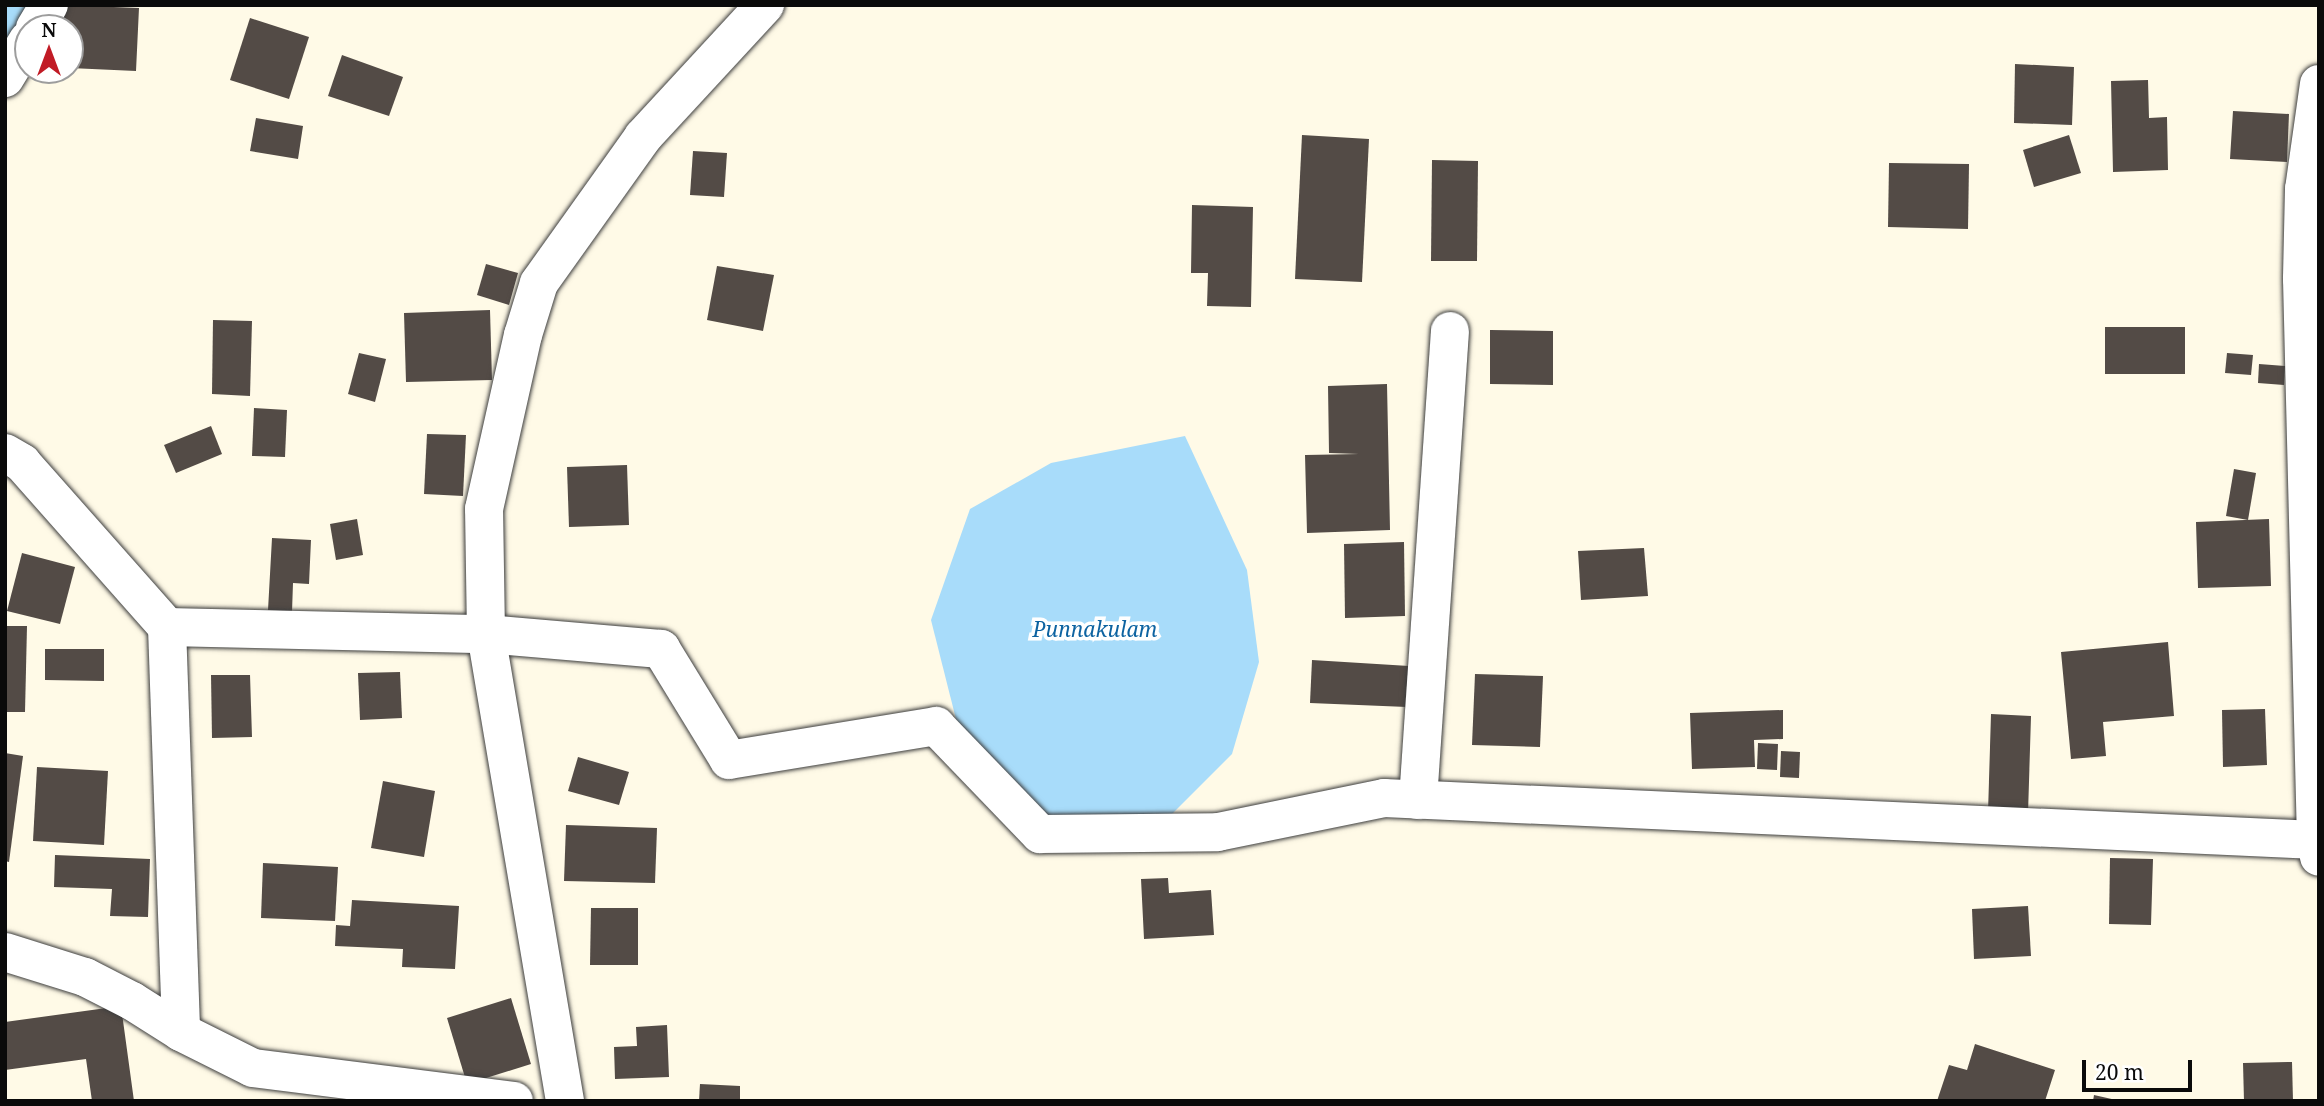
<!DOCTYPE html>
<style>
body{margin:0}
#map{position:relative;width:2324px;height:1106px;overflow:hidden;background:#fffae7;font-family:"Noto Serif",serif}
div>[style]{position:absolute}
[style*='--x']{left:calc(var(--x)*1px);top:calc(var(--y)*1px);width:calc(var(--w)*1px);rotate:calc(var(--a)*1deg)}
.water>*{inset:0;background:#a8dcfa}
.canal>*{height:38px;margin:-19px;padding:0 19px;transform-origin:19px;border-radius:19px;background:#a8dcfa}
.building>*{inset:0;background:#534b46}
.roads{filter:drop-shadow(0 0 2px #3d3d3d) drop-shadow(0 0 2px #3d3d3d)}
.minor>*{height:38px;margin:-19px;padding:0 19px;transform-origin:19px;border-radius:19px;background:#fff}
span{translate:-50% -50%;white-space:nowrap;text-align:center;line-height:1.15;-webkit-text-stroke:7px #fff;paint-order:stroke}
.water-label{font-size:21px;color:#0d63a1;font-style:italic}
.frame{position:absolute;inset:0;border:7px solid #0a0a0a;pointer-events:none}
.north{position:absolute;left:14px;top:14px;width:70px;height:70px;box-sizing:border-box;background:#fff;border:2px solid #9d9d9d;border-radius:50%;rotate:0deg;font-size:19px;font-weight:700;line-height:28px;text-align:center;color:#0a0a0a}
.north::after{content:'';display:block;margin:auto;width:24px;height:32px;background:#c11b25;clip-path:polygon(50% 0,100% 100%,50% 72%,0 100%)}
.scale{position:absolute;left:2082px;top:1060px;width:110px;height:32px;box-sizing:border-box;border:4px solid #0a0a0a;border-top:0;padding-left:9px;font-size:21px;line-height:24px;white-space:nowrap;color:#0a0a0a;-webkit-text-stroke:5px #fff;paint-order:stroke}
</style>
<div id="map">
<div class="water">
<i style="clip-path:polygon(1185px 436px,1247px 570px,1259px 662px,1232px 754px,1170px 816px,1051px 827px,962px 743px,931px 620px,970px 509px,1051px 463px)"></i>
</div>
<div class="canal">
<i style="--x:5;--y:33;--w:32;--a:-60"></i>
</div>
<div class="building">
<i style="clip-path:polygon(63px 5px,139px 8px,136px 71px,70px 68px,70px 28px,62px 28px)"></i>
<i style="clip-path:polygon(250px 18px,309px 37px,289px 99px,230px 80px)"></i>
<i style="clip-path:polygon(342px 55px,403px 77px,389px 116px,328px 96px)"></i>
<i style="clip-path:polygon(2015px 64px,2074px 67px,2072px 125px,2014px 123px)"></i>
<i style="clip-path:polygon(2148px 80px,2149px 118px,2167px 117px,2168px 170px,2113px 172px,2111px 81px)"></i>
<i style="clip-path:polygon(2233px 111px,2289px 114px,2287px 162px,2230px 159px)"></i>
<i style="clip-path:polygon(256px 118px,303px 126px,298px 159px,250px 151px)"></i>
<i style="clip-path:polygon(1302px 135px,1369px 139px,1362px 282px,1295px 279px)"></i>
<i style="clip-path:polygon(2069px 135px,2081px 173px,2034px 187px,2023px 150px)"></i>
<i style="clip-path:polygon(693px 151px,727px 153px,724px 197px,690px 195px)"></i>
<i style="clip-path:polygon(1432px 160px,1478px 161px,1477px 261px,1431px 261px)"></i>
<i style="clip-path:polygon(1889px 163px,1969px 164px,1968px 229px,1888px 227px)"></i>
<i style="clip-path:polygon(1192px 205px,1253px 207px,1251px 307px,1207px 306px,1208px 273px,1191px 273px)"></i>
<i style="clip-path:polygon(486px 264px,518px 273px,509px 305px,477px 295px)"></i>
<i style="clip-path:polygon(717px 266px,774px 275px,763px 331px,707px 320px)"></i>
<i style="clip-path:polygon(490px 310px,492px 380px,406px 382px,404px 313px)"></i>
<i style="clip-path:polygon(213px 320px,252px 321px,250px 396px,212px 394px)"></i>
<i style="clip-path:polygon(2105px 327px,2185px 327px,2185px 374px,2105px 374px)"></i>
<i style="clip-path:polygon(1490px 330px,1553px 331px,1553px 385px,1490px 384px)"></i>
<i style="clip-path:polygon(359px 353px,386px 359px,375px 402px,348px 394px)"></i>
<i style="clip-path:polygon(2227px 353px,2253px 355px,2251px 375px,2225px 373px)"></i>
<i style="clip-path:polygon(2259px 364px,2285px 366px,2284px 385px,2258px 383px)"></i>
<i style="clip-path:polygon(1387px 384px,1390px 530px,1307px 533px,1305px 455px,1359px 454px,1329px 453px,1328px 386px)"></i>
<i style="clip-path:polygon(254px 408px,287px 410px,285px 457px,252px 456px)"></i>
<i style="clip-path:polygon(211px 426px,222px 454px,176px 473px,164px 445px)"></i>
<i style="clip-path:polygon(427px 434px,466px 435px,463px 496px,424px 494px)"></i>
<i style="clip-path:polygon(627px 465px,629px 525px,569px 527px,567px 467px)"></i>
<i style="clip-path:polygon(2234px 469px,2256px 473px,2248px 520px,2226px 516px)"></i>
<i style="clip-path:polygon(357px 519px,363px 555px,336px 560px,330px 524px)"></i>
<i style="clip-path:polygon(2269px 519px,2271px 586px,2198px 588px,2196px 522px)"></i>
<i style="clip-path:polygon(272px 538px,311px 540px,309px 584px,293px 583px,292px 612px,268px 610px)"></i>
<i style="clip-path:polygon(1404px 542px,1405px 616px,1345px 618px,1344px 544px)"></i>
<i style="clip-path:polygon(1644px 548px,1648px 596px,1581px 600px,1578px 551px)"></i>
<i style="clip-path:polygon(22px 553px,75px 567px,60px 624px,7px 611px)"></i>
<i style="clip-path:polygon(5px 626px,27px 626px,25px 712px,5px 712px)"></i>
<i style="clip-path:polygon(2168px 642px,2174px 716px,2103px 722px,2106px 756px,2071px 759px,2061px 652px)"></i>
<i style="clip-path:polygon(45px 649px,104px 649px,104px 681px,45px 680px)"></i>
<i style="clip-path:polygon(1312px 660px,1409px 666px,1407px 707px,1310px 703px)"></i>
<i style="clip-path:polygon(400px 672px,402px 718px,360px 720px,358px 673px)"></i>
<i style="clip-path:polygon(1475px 674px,1543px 676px,1540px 747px,1472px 745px)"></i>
<i style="clip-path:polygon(211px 675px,250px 675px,252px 737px,212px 738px)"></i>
<i style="clip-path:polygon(2265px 709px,2267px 765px,2223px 767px,2222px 710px)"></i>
<i style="clip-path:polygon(1783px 710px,1783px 739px,1754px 740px,1755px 767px,1692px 769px,1690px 713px)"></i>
<i style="clip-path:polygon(1991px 714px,2031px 716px,2028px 814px,1988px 813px)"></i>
<i style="clip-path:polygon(1758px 743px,1778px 744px,1777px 770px,1757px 769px)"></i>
<i style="clip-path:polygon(1781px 751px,1800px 752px,1799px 778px,1780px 777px)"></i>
<i style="clip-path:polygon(5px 753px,23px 756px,9px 862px,5px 861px)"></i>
<i style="clip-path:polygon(578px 757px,629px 772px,619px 805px,568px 791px)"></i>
<i style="clip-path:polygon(37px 767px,108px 771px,104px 845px,33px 841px)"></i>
<i style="clip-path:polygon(383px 781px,435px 791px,424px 857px,371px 848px)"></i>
<i style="clip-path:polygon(566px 825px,657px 828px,655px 883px,564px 881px)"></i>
<i style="clip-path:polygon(55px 855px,150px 859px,148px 917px,110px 916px,112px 889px,54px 887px)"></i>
<i style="clip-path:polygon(2110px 858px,2153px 859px,2151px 925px,2109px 924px)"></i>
<i style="clip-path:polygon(263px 863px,338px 867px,335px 921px,261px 918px)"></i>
<i style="clip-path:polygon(1168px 878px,1169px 893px,1211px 890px,1214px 935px,1144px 939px,1141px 879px)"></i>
<i style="clip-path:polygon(352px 900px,459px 906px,455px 969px,402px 967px,403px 949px,335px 946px,336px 925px,350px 926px)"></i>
<i style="clip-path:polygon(2028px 906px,2031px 956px,1974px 959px,1972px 909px)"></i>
<i style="clip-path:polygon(591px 908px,638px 908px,638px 965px,590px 965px)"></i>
<i style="clip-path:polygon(511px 998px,531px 1064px,467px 1084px,447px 1018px)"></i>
<i style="clip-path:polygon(121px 1006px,134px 1101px,92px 1101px,86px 1059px,5px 1070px,5px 1022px)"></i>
<i style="clip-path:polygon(667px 1025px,669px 1077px,615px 1079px,614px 1047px,637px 1046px,636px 1027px)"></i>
<i style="clip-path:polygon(1975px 1044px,2055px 1070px,2045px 1101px,1937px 1101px,1949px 1065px,1967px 1070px)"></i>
<i style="clip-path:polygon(2292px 1062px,2293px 1101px,2244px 1101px,2243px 1063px)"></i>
<i style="clip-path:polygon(700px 1084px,740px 1086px,740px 1101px,699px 1101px)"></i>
<i style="clip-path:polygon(2094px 1095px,2116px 1100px,2115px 1101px,2093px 1101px)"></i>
</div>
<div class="roads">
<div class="minor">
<i style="--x:35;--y:28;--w:27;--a:-59"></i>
<i style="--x:5;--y:78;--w:44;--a:-58.8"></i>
<i style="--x:2319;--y:84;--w:106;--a:98.1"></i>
<i style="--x:2304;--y:189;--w:90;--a:91.3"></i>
<i style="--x:2302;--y:279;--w:561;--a:88.57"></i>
<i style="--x:2316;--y:840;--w:17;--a:80"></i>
<i style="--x:5;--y:453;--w:20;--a:30"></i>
<i style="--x:22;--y:463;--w:219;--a:48.5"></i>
<i style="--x:167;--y:627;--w:319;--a:1.3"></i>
<i style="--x:486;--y:634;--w:176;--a:4.9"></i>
<i style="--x:661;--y:649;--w:130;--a:58.5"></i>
<i style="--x:729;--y:760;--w:210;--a:-9.3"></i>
<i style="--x:936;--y:726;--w:150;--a:46.1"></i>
<i style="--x:1040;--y:834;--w:178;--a:-0.6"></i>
<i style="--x:1218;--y:832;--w:169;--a:-11.6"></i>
<i style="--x:1384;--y:798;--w:933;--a:2.58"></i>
<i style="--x:167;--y:627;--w:405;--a:88"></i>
<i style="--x:1418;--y:800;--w:470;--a:-86.1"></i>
<i style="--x:5;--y:952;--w:84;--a:17.4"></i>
<i style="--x:85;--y:977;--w:53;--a:27.1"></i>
<i style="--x:132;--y:1001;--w:58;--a:32.3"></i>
<i style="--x:181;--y:1032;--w:80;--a:26.6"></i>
<i style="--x:253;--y:1068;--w:263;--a:7.2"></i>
<i style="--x:565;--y:1101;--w:474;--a:-99.6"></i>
<i style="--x:486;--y:634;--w:125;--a:-90.9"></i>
<i style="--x:484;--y:509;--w:178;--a:-77.4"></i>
<i style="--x:523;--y:335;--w:54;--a:-72.9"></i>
<i style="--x:539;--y:283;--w:179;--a:-54.5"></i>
<i style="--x:643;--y:137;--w:180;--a:-47.3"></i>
</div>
</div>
<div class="water-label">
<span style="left:1095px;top:629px">Punnakulam</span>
</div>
<div class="frame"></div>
<div class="north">N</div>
<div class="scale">20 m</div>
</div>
